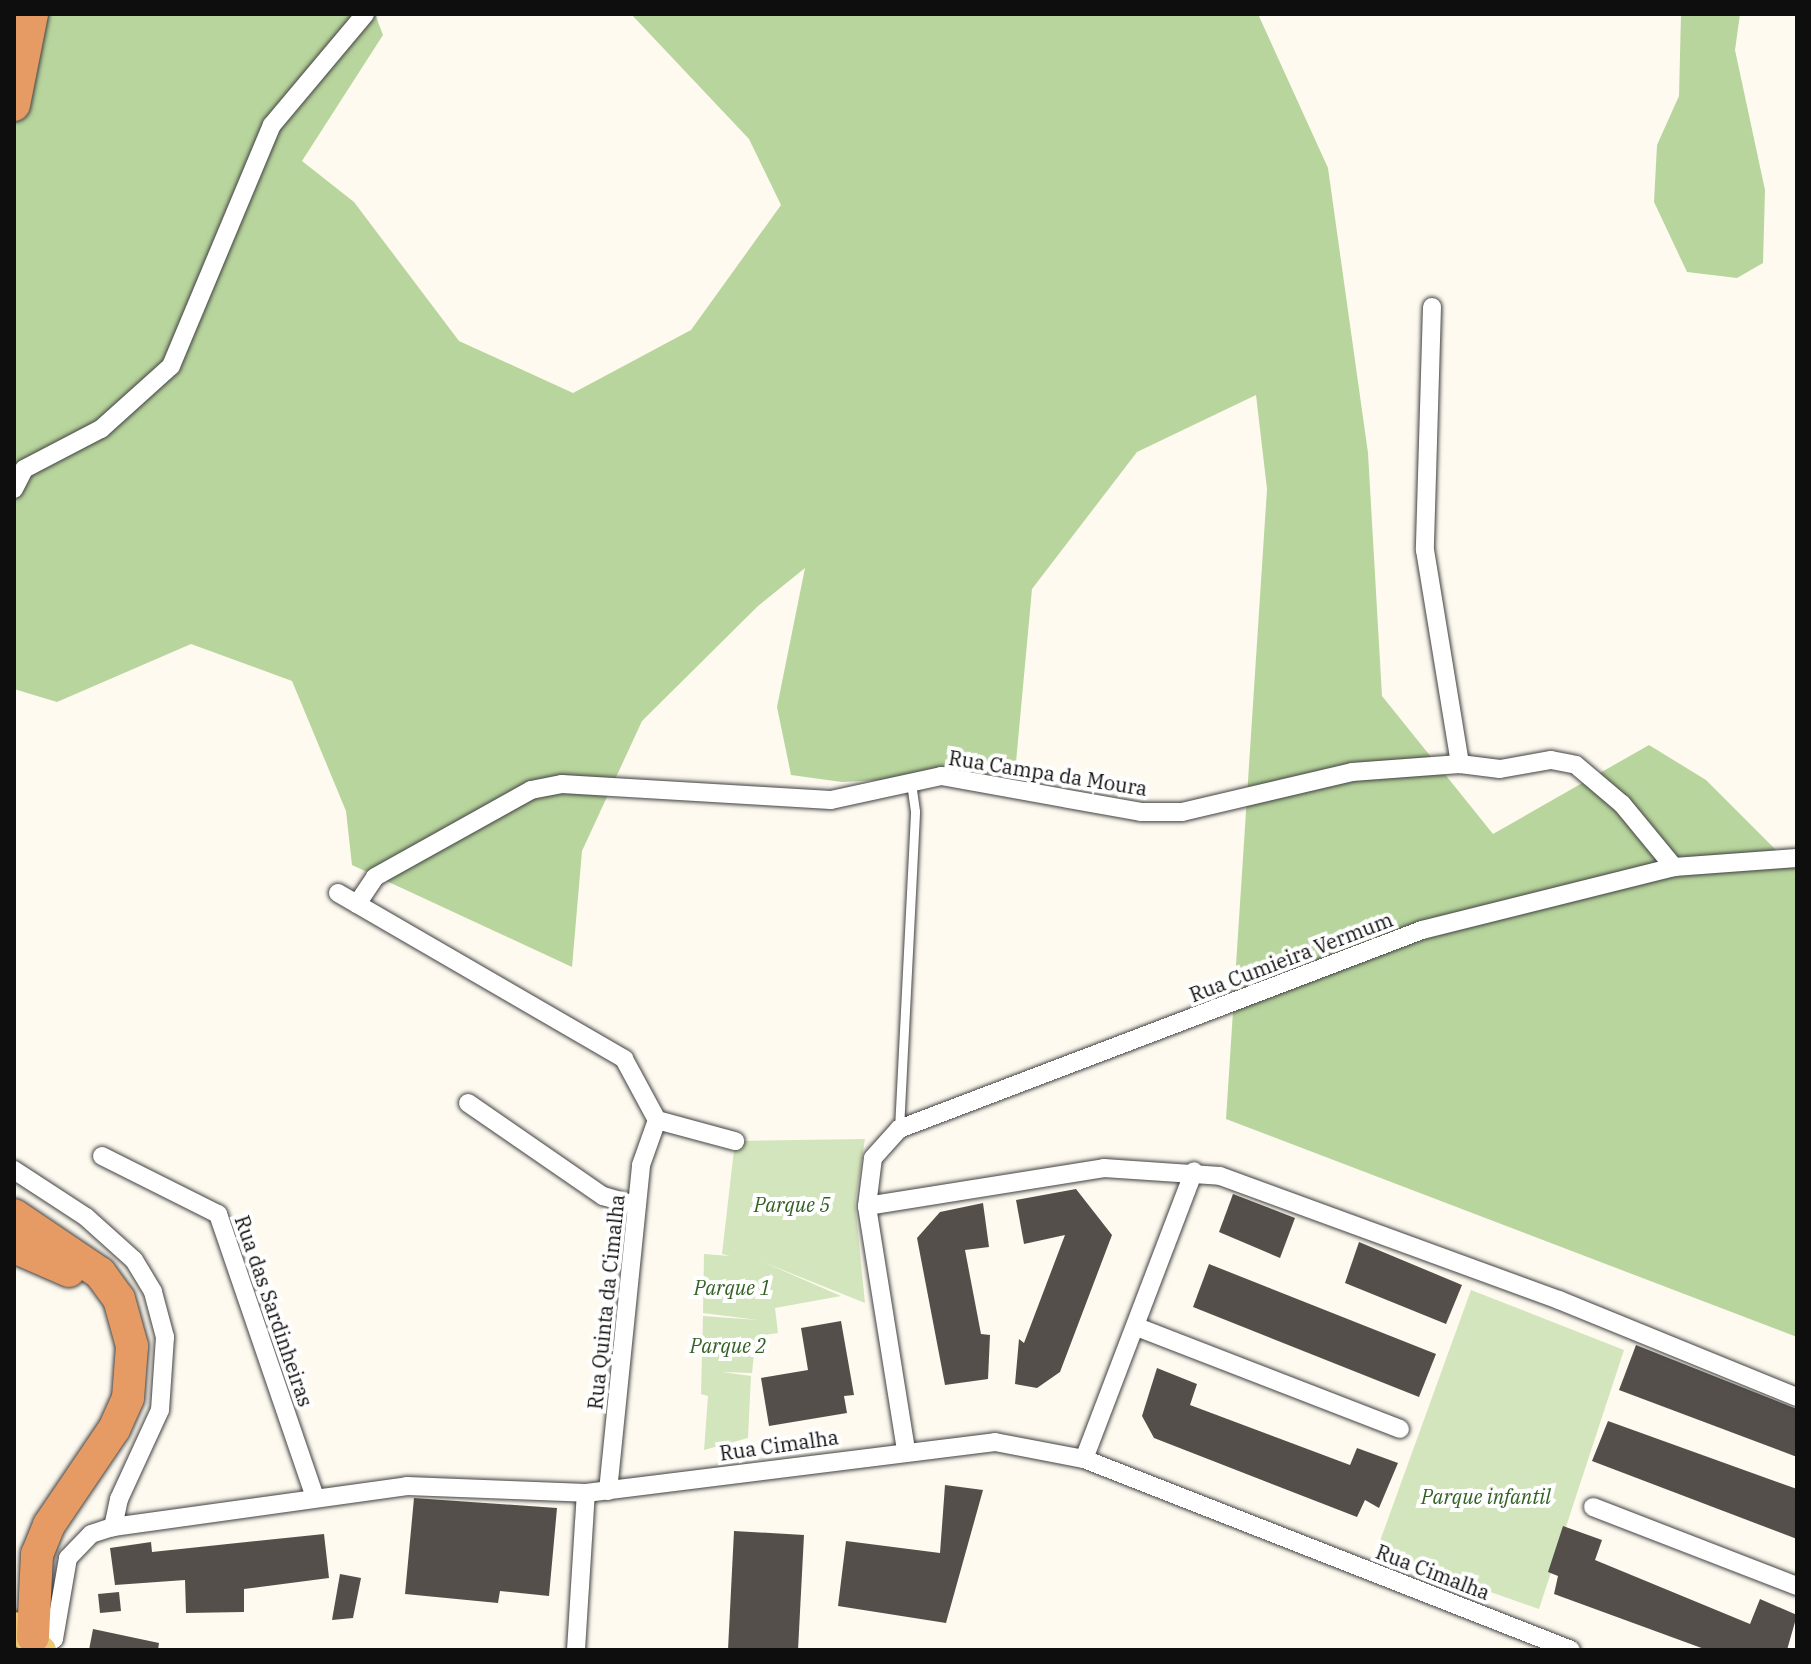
<!DOCTYPE html>
<style>
body{margin:0}
#map{position:relative;width:1811px;height:1664px;overflow:hidden;background:#fefaf0;font-family:"IBM Plex Serif",serif}
div>[style]{position:absolute}
[style*='--x']{left:calc(var(--x)*1px);top:calc(var(--y)*1px);width:calc(var(--w)*1px);rotate:calc(var(--a)*1deg)}
.green>*{inset:0;background:#d3e5bc}
.forest>*{inset:0;background:#b8d59d}
.building>*{inset:0;background:#554f4b}
.roads{filter:drop-shadow(0 0 2px #414141) drop-shadow(0 0 2px #414141)}
.lane>*{height:9px;margin:-4.5px;padding:0 4.5px;transform-origin:4.5px;border-radius:4.5px;background:#fff}
.street>*{height:18px;margin:-9px;padding:0 9px;transform-origin:9px;border-radius:9px;background:#fff}
.primary>*{height:28px;margin:-14px;padding:0 14px;transform-origin:14px;border-radius:14px;background:#ecc971}
.highway>*{height:32px;margin:-16px;padding:0 16px;transform-origin:16px;border-radius:16px;background:#e79b64}
span{translate:-50% -50%;white-space:nowrap;text-align:center;line-height:1.15;-webkit-text-stroke:8px #fff;paint-order:stroke}
.street-label{font-size:20px;color:#0e0e0e}
.park-label{font-size:20px;color:#336024;font-style:italic}
.frame{position:absolute;inset:0;border:16px solid #0e0e0e;pointer-events:none}
</style>
<div id="map">
<div class="green">
<i style="clip-path:polygon(865px 1139px,855px 1203px,865px 1303px,763px 1262px,841px 1296px,775px 1308px,778px 1333px,756px 1336px,752px 1373px,722px 1372px,751px 1376px,748px 1438px,704px 1450px,708px 1396px,701px 1394px,703px 1316px,758px 1320px,703px 1313px,704px 1254px,730px 1256px,722px 1254px,735px 1141px)"></i>
<i style="clip-path:polygon(1471px 1290px,1624px 1350px,1539px 1609px,1376px 1552px)"></i>
</div>
<div class="forest">
<i style="clip-path:polygon(14px 14px,375px 14px,383px 35px,302px 161px,354px 202px,459px 341px,573px 393px,691px 330px,781px 205px,749px 139px,631px 14px,1258px 14px,1328px 168px,1368px 453px,1382px 696px,1493px 834px,1649px 745px,1706px 780px,1797px 871px,1797px 1337px,1226px 1119px,1267px 489px,1256px 395px,1137px 452px,1032px 589px,1015px 773px,842px 782px,791px 775px,777px 707px,805px 568px,758px 606px,642px 721px,582px 851px,572px 967px,352px 865px,346px 811px,292px 681px,191px 644px,57px 702px,14px 689px)"></i>
<i style="clip-path:polygon(1681px 14px,1740px 14px,1735px 50px,1765px 190px,1763px 263px,1737px 278px,1687px 272px,1654px 202px,1657px 145px,1679px 96px)"></i>
</div>
<div class="building">
<i style="clip-path:polygon(1076px 1189px,1112px 1235px,1060px 1372px,1037px 1388px,1015px 1384px,1019px 1339px,1024px 1343px,1065px 1235px,1024px 1244px,1016px 1200px)"></i>
<i style="clip-path:polygon(1233px 1194px,1295px 1218px,1280px 1258px,1219px 1232px)"></i>
<i style="clip-path:polygon(983px 1203px,989px 1247px,965px 1250px,981px 1334px,990px 1335px,988px 1379px,945px 1385px,917px 1238px,940px 1212px)"></i>
<i style="clip-path:polygon(1359px 1242px,1462px 1285px,1446px 1324px,1345px 1283px)"></i>
<i style="clip-path:polygon(1209px 1264px,1436px 1354px,1419px 1397px,1193px 1307px)"></i>
<i style="clip-path:polygon(841px 1321px,854px 1395px,844px 1396px,847px 1413px,769px 1426px,761px 1378px,808px 1370px,801px 1328px)"></i>
<i style="clip-path:polygon(1636px 1345px,1797px 1409px,1797px 1457px,1619px 1390px)"></i>
<i style="clip-path:polygon(1157px 1368px,1197px 1384px,1190px 1405px,1350px 1465px,1357px 1448px,1398px 1463px,1379px 1508px,1365px 1500px,1357px 1517px,1154px 1438px,1142px 1416px)"></i>
<i style="clip-path:polygon(1608px 1421px,1797px 1489px,1797px 1539px,1592px 1461px)"></i>
<i style="clip-path:polygon(945px 1485px,983px 1490px,946px 1623px,838px 1606px,846px 1541px,940px 1553px)"></i>
<i style="clip-path:polygon(414px 1498px,557px 1508px,549px 1596px,500px 1591px,498px 1603px,405px 1594px)"></i>
<i style="clip-path:polygon(1563px 1526px,1602px 1540px,1595px 1560px,1750px 1624px,1760px 1599px,1797px 1615px,1787px 1650px,1707px 1650px,1554px 1594px,1558px 1576px,1548px 1572px)"></i>
<i style="clip-path:polygon(734px 1531px,804px 1535px,798px 1650px,728px 1650px)"></i>
<i style="clip-path:polygon(324px 1534px,329px 1578px,244px 1589px,244px 1612px,186px 1613px,185px 1580px,115px 1585px,110px 1548px,151px 1542px,152px 1552px)"></i>
<i style="clip-path:polygon(340px 1574px,361px 1578px,353px 1618px,332px 1620px)"></i>
<i style="clip-path:polygon(119px 1592px,121px 1611px,100px 1613px,98px 1594px)"></i>
<i style="clip-path:polygon(93px 1629px,159px 1643px,158px 1650px,89px 1650px)"></i>
</div>
<div class="roads">
<div class="lane">
<i style="--x:899;--y:1129;--w:318;--a:-87.1"></i>
<i style="--x:915;--y:811;--w:29;--a:-98"></i>
</div>
<div class="street">
<i style="--x:1432;--y:307;--w:243;--a:91.7"></i>
<i style="--x:1425;--y:550;--w:217;--a:80.7"></i>
<i style="--x:14;--y:489;--w:22;--a:-63"></i>
<i style="--x:24;--y:469;--w:87;--a:-27.5"></i>
<i style="--x:101;--y:429;--w:94;--a:-42"></i>
<i style="--x:171;--y:366;--w:261;--a:-67.3"></i>
<i style="--x:272;--y:125;--w:145;--a:-50"></i>
<i style="--x:338;--y:893;--w:331;--a:30.1"></i>
<i style="--x:624;--y:1059;--w:69;--a:61.6"></i>
<i style="--x:357;--y:904;--w:32;--a:-56"></i>
<i style="--x:375;--y:877;--w:179;--a:-29.1"></i>
<i style="--x:531;--y:790;--w:32;--a:-11"></i>
<i style="--x:562;--y:784;--w:269;--a:3.4"></i>
<i style="--x:831;--y:800;--w:113;--a:-12.3"></i>
<i style="--x:941;--y:776;--w:203;--a:10.2"></i>
<i style="--x:1141;--y:812;--w:41;--a:0"></i>
<i style="--x:1182;--y:812;--w:175;--a:-13.2"></i>
<i style="--x:1352;--y:772;--w:108;--a:-4.2"></i>
<i style="--x:1460;--y:764;--w:40;--a:7.1"></i>
<i style="--x:1500;--y:769;--w:52;--a:-10"></i>
<i style="--x:1551;--y:760;--w:25;--a:11"></i>
<i style="--x:1576;--y:765;--w:60;--a:40.3"></i>
<i style="--x:1622;--y:804;--w:82;--a:50.5"></i>
<i style="--x:468;--y:1103;--w:164;--a:34.6"></i>
<i style="--x:603;--y:1196;--w:35;--a:16"></i>
<i style="--x:657;--y:1120;--w:81;--a:15.1"></i>
<i style="--x:102;--y:1156;--w:130;--a:26.6"></i>
<i style="--x:218;--y:1214;--w:300;--a:71.1"></i>
<i style="--x:14;--y:1170;--w:86;--a:33.1"></i>
<i style="--x:86;--y:1217;--w:64;--a:41.9"></i>
<i style="--x:134;--y:1260;--w:37;--a:59"></i>
<i style="--x:153;--y:1292;--w:47;--a:75.1"></i>
<i style="--x:165;--y:1337;--w:73;--a:93.9"></i>
<i style="--x:160;--y:1410;--w:98;--a:114.7"></i>
<i style="--x:119;--y:1499;--w:29;--a:102"></i>
<i style="--x:867;--y:1206;--w:240;--a:-9.1"></i>
<i style="--x:1104;--y:1168;--w:116;--a:3.9"></i>
<i style="--x:1220;--y:1176;--w:361;--a:20.1"></i>
<i style="--x:1559;--y:1300;--w:257;--a:22.2"></i>
<i style="--x:1137;--y:1327;--w:282;--a:21.2"></i>
<i style="--x:906;--y:1450;--w:247;--a:-99.1"></i>
<i style="--x:867;--y:1206;--w:48;--a:-82.9"></i>
<i style="--x:873;--y:1158;--w:39;--a:-48"></i>
<i style="--x:899;--y:1129;--w:560;--a:-20.83"></i>
<i style="--x:1422;--y:930;--w:260;--a:-14"></i>
<i style="--x:1674;--y:867;--w:123;--a:-4.2"></i>
<i style="--x:1084;--y:1459;--w:308;--a:-69.1"></i>
<i style="--x:608;--y:1491;--w:328;--a:-84.2"></i>
<i style="--x:641;--y:1165;--w:48;--a:-70.4"></i>
<i style="--x:1593;--y:1507;--w:219;--a:21.2"></i>
<i style="--x:41;--y:1647;--w:15;--a:-32"></i>
<i style="--x:54;--y:1639;--w:82;--a:-80.2"></i>
<i style="--x:68;--y:1558;--w:33;--a:-46"></i>
<i style="--x:91;--y:1534;--w:23;--a:-18"></i>
<i style="--x:113;--y:1527;--w:297;--a:-7.9"></i>
<i style="--x:407;--y:1486;--w:179;--a:2.2"></i>
<i style="--x:586;--y:1493;--w:412;--a:-7.1"></i>
<i style="--x:995;--y:1442;--w:91;--a:10.8"></i>
<i style="--x:1084;--y:1459;--w:523;--a:21.41"></i>
<i style="--x:576;--y:1650;--w:157;--a:-86.4"></i>
</div>
<div class="primary">
<i style="--x:14;--y:1626;--w:37;--a:41"></i>
</div>
<div class="highway">
<i style="--x:14;--y:105;--w:93;--a:-78.8"></i>
<i style="--x:14;--y:1215;--w:104;--a:34"></i>
<i style="--x:100;--y:1273;--w:32;--a:54"></i>
<i style="--x:119;--y:1299;--w:49;--a:74.5"></i>
<i style="--x:132;--y:1346;--w:52;--a:94.4"></i>
<i style="--x:128;--y:1398;--w:34;--a:114"></i>
<i style="--x:114;--y:1429;--w:116;--a:124.1"></i>
<i style="--x:49;--y:1525;--w:31;--a:112"></i>
<i style="--x:37;--y:1554;--w:83;--a:92.8"></i>
<i style="--x:14;--y:1247;--w:60;--a:23.6"></i>
</div>
</div>
<div class="street-label">
<span style="left:1048px;top:773px;rotate:9deg">Rua Campa da Moura</span>
<span style="left:1291px;top:957px;rotate:-21deg">Rua Cumieira Vermum</span>
<span style="left:606px;top:1302px;rotate:-84deg">Rua Quinta da Cimalha</span>
<span style="left:274px;top:1311px;rotate:71deg">Rua das Sardinheiras</span>
<span style="left:779px;top:1445px;rotate:-8deg">Rua Cimalha</span>
<span style="left:1433px;top:1572px;rotate:21deg">Rua Cimalha</span>
</div>
<div class="park-label">
<span style="left:792px;top:1204px">Parque 5</span>
<span style="left:732px;top:1287px">Parque 1</span>
<span style="left:728px;top:1345px">Parque 2</span>
<span style="left:1486px;top:1496px">Parque infantil</span>
</div>
<div class="frame"></div>
</div>
